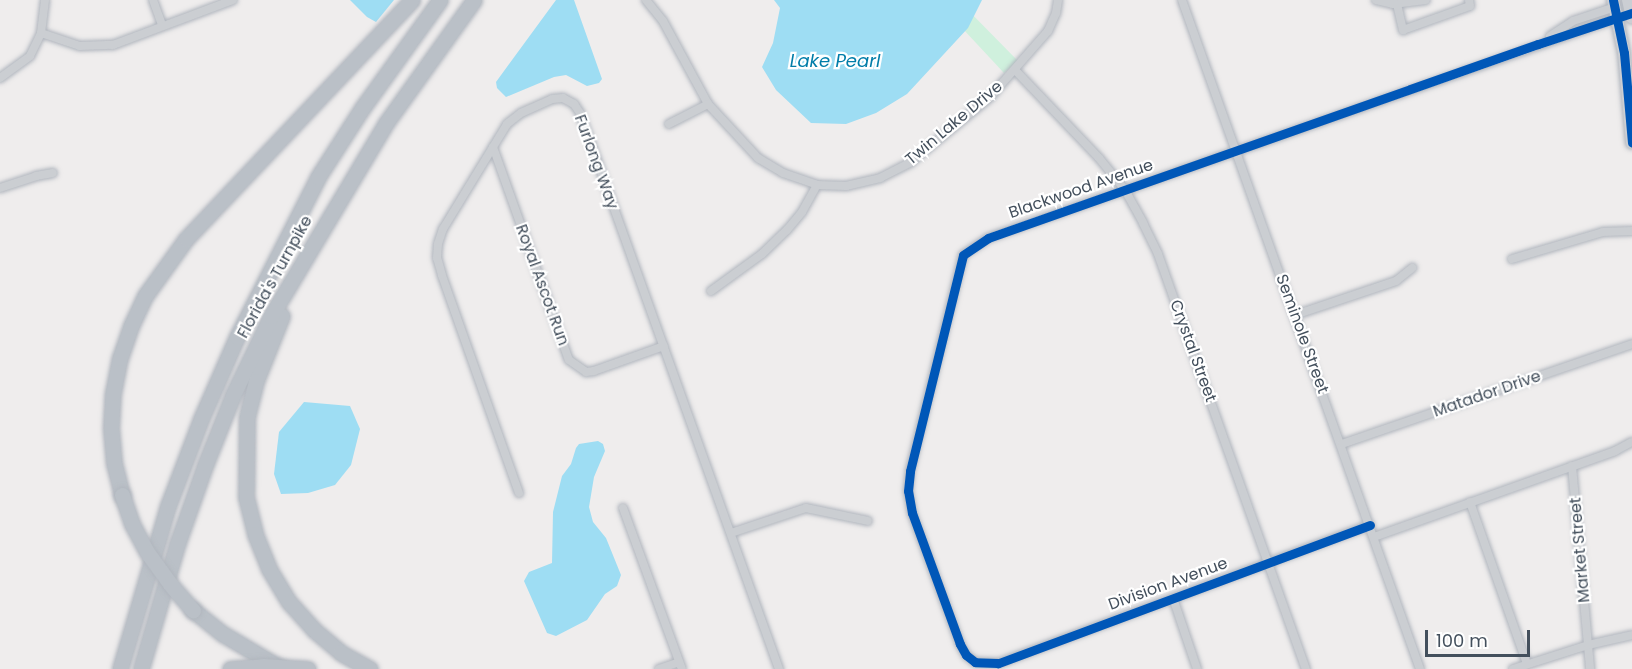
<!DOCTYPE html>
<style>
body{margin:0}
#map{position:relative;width:1632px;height:669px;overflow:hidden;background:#efeded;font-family:Poppins,sans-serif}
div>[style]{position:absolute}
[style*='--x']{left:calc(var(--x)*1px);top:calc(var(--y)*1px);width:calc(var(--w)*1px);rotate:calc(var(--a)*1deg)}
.green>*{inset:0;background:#cff0dd}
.water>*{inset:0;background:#9eddf3}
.roads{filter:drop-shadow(0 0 2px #b1b6be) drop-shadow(0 0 2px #b1b6be)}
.minor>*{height:8px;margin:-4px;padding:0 4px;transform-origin:4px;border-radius:4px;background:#cbced2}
.secondary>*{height:12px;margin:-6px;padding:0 6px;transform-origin:6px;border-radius:6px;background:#cbced3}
.motorway>*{height:15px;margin:-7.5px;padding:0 7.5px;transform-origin:7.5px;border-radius:7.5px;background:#bac0c7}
.bridges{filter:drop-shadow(0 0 2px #b1b6be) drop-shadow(0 0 2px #b1b6be)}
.motorway-bridge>*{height:15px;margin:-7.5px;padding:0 7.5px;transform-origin:7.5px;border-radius:7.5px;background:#bac0c7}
.cycleway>*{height:9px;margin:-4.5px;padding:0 4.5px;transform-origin:4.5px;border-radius:4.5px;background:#0057b8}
span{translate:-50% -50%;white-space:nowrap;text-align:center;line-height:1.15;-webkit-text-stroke:4.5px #fff;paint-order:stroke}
.street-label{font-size:16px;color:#434f5c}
.water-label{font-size:18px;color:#017da9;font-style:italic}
.scale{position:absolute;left:1425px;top:630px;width:105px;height:27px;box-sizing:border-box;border:3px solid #434f5c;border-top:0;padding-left:8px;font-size:18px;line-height:21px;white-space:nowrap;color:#434f5c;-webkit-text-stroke:4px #fff;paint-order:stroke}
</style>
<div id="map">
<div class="green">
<i style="clip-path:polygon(961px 3px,1018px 61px,1004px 73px,949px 14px)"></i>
</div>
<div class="water">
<i style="clip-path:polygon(350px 0,394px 0,376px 22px,367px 17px)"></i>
<i style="clip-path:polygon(556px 0,574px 0,602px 79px,599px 83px,587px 86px,566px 75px,554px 77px,506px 97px,497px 88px,496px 82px)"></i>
<i style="clip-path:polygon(774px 0,982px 0,968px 28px,907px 94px,876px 113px,846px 124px,811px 123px,776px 90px,762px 67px,773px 43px,780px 8px)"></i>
<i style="clip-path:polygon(304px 402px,350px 406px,360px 429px,351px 465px,335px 485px,308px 493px,281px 494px,274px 474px,279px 432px)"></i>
<i style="clip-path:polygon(598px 441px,603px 444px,605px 451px,594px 477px,589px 507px,593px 522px,606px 538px,621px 575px,617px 586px,605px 594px,587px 620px,556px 636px,547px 633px,524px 581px,529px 572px,552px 563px,553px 512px,562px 476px,571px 464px,576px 448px,579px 444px)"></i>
</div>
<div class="roads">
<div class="minor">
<i style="--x:153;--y:0;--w:27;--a:70"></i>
<i style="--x:646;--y:0;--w:27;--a:51"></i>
<i style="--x:663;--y:21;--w:94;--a:61.5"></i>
<i style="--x:708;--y:104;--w:74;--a:47.2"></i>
<i style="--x:758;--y:158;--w:29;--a:31"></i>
<i style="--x:783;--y:173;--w:36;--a:19"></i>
<i style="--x:817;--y:185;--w:29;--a:2"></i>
<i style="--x:846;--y:186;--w:35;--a:-13"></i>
<i style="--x:880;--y:178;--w:35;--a:-27"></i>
<i style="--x:911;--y:162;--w:102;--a:-39.4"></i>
<i style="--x:990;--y:97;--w:88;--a:-48.7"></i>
<i style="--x:1048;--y:31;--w:20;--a:-66"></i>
<i style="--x:1056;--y:13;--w:13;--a:-81"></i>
<i style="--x:1182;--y:0;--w:710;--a:70.42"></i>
<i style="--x:1376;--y:0;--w:17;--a:13"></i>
<i style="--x:1393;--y:4;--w:33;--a:-7"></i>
<i style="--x:1397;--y:4;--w:27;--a:77"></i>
<i style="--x:1403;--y:30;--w:71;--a:-19.7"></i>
<i style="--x:1470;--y:6;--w:6;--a:-99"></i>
<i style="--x:41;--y:33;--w:41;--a:18.4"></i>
<i style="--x:80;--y:46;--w:33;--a:-2"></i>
<i style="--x:113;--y:45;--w:128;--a:-20.6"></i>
<i style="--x:1550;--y:36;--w:27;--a:-33"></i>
<i style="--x:1573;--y:21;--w:44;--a:-18.4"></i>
<i style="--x:1015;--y:70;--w:122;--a:46.3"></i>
<i style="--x:1099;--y:158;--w:41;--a:50.9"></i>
<i style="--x:1125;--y:190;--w:38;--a:61"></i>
<i style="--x:1143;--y:223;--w:34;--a:64"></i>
<i style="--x:1158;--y:254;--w:441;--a:70.4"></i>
<i style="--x:0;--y:78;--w:37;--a:-36"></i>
<i style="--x:30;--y:56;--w:25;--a:-64"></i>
<i style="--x:41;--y:33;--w:33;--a:-83"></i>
<i style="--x:669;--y:124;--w:44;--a:-27.1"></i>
<i style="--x:493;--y:147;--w:226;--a:70.4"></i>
<i style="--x:569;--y:360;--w:21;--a:35"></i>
<i style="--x:586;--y:372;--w:8;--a:-7"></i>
<i style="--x:594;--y:371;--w:74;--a:-19.7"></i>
<i style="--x:0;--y:188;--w:38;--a:-18"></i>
<i style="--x:36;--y:176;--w:17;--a:-10"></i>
<i style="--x:1512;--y:259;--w:95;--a:-16.5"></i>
<i style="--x:1603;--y:232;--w:29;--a:-2"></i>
<i style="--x:711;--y:291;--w:63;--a:-36"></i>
<i style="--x:762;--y:254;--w:35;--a:-44"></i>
<i style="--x:787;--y:230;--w:23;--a:-50"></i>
<i style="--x:802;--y:212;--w:31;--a:-61"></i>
<i style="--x:1295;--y:315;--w:107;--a:-18.6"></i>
<i style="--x:1396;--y:281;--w:21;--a:-39"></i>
<i style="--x:1342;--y:444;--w:307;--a:-19"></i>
<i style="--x:1572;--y:466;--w:204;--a:84.9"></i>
<i style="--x:519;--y:493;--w:231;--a:-109.5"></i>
<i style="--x:442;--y:275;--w:18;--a:-106"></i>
<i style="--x:437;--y:258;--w:14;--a:-86"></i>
<i style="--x:438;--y:244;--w:16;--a:-72"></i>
<i style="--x:443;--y:229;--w:123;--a:-58.6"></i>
<i style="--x:507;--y:124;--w:18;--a:-38"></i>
<i style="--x:521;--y:113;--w:34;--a:-24"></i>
<i style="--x:552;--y:99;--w:11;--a:-5"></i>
<i style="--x:563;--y:98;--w:13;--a:29"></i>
<i style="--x:574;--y:104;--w:11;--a:56"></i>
<i style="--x:580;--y:113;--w:591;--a:70.31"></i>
<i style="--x:1470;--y:502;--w:172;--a:70.6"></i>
<i style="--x:623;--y:508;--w:171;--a:69.9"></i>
<i style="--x:1370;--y:525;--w:397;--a:159.6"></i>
<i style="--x:998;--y:663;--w:23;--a:-178"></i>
<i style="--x:975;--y:662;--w:11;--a:-142"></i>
<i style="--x:966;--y:655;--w:13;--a:-119"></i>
<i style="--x:960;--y:644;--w:140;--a:-110.1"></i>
<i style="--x:912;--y:513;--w:22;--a:-100"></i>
<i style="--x:908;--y:491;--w:20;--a:-84"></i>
<i style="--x:910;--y:471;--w:222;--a:-76.2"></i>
<i style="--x:963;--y:255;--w:30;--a:-34"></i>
<i style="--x:988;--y:238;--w:666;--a:-19.28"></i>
<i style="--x:731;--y:533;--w:79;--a:-18.4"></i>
<i style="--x:806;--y:508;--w:63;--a:11.8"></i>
<i style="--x:1374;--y:537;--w:256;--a:-19.6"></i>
<i style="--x:1615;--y:451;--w:19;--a:-28"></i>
<i style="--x:1173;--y:598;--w:75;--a:71.3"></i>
<i style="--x:659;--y:669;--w:21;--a:-19"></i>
<i style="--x:1513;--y:669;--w:79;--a:-17.7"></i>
<i style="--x:1588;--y:645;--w:45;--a:-12.8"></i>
</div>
<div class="secondary">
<i style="--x:1613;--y:0;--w:54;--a:78.3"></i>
<i style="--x:1624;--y:53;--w:90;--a:84.9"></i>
<i style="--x:1628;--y:0;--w:18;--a:77"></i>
</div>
<div class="motorway">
<i style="--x:282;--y:316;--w:70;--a:111.8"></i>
<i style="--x:256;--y:381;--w:38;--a:104"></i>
<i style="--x:247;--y:418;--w:79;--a:90.7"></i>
<i style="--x:246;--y:497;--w:38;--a:76"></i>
<i style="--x:255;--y:534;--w:38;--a:68"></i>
<i style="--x:269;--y:569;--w:39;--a:59"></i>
<i style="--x:289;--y:602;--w:38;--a:48"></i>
<i style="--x:314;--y:630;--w:35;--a:40"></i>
<i style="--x:341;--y:653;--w:33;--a:29"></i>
<i style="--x:122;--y:495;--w:33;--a:-104"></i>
<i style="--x:114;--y:463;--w:36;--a:-95"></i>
<i style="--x:111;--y:427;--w:34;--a:-87"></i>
<i style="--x:113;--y:393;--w:36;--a:-79"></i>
<i style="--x:120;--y:358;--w:34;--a:-71"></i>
<i style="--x:131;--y:326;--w:33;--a:-65"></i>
<i style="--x:145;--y:296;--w:70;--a:-54.3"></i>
<i style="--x:186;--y:239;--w:329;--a:-46.6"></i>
<i style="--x:193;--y:610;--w:38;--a:39"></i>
<i style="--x:223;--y:634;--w:66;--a:30.8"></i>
<i style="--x:120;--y:669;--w:170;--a:-73.6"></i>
<i style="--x:168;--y:506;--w:93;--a:-69.2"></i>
<i style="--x:201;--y:419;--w:90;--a:-66.3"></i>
<i style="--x:237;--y:337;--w:179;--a:-63.1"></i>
<i style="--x:318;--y:177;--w:83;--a:-57.3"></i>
<i style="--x:363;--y:107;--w:132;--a:-54.3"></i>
<i style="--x:141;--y:669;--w:132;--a:-73.8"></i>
<i style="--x:178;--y:542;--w:84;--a:-70.5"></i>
<i style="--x:206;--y:463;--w:73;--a:-68.3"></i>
<i style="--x:233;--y:395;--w:88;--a:-64.3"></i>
<i style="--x:271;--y:316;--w:225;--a:-59.2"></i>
<i style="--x:386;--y:123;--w:151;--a:-54.4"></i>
</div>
</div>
<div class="bridges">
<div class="motorway-bridge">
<i style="--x:122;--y:495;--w:31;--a:71"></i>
<i style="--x:132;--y:524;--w:32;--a:62"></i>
<i style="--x:147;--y:552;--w:39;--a:54"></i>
<i style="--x:170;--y:584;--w:35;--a:49"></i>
<i style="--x:230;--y:669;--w:33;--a:-5"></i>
<i style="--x:263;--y:666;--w:45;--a:3.8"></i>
</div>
</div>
<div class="cycleway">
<i style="--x:1613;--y:0;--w:54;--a:78.3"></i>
<i style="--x:1624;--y:53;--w:90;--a:84.9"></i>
<i style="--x:1370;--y:525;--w:397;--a:159.6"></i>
<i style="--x:998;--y:663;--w:23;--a:-178"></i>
<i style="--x:975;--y:662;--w:11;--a:-142"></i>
<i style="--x:966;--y:655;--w:13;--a:-119"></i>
<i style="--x:960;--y:644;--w:140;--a:-110.1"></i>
<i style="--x:912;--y:513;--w:22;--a:-100"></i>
<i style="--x:908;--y:491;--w:20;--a:-84"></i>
<i style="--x:910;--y:471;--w:222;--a:-76.2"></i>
<i style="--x:963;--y:255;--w:30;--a:-34"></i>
<i style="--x:988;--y:238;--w:583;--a:-19.43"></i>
<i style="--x:1538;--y:44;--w:99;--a:-18.3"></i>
</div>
<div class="street-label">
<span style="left:954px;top:123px;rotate:-40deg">Twin Lake Drive</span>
<span style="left:596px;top:162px;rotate:70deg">Furlong Way</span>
<span style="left:1081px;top:189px;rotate:-19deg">Blackwood Avenue</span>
<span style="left:275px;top:277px;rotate:-61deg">Florida's Turnpike</span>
<span style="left:542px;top:285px;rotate:70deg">Royal Ascot Run</span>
<span style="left:1302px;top:334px;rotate:70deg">Seminole Street</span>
<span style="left:1193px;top:351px;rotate:70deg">Crystal Street</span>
<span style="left:1487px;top:394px;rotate:-19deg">Matador Drive</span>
<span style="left:1580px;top:550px;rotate:-95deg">Market Street</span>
<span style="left:1168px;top:584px;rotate:-20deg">Division Avenue</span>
</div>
<div class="water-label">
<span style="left:835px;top:61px">Lake Pearl</span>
</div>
<div class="scale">100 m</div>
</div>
